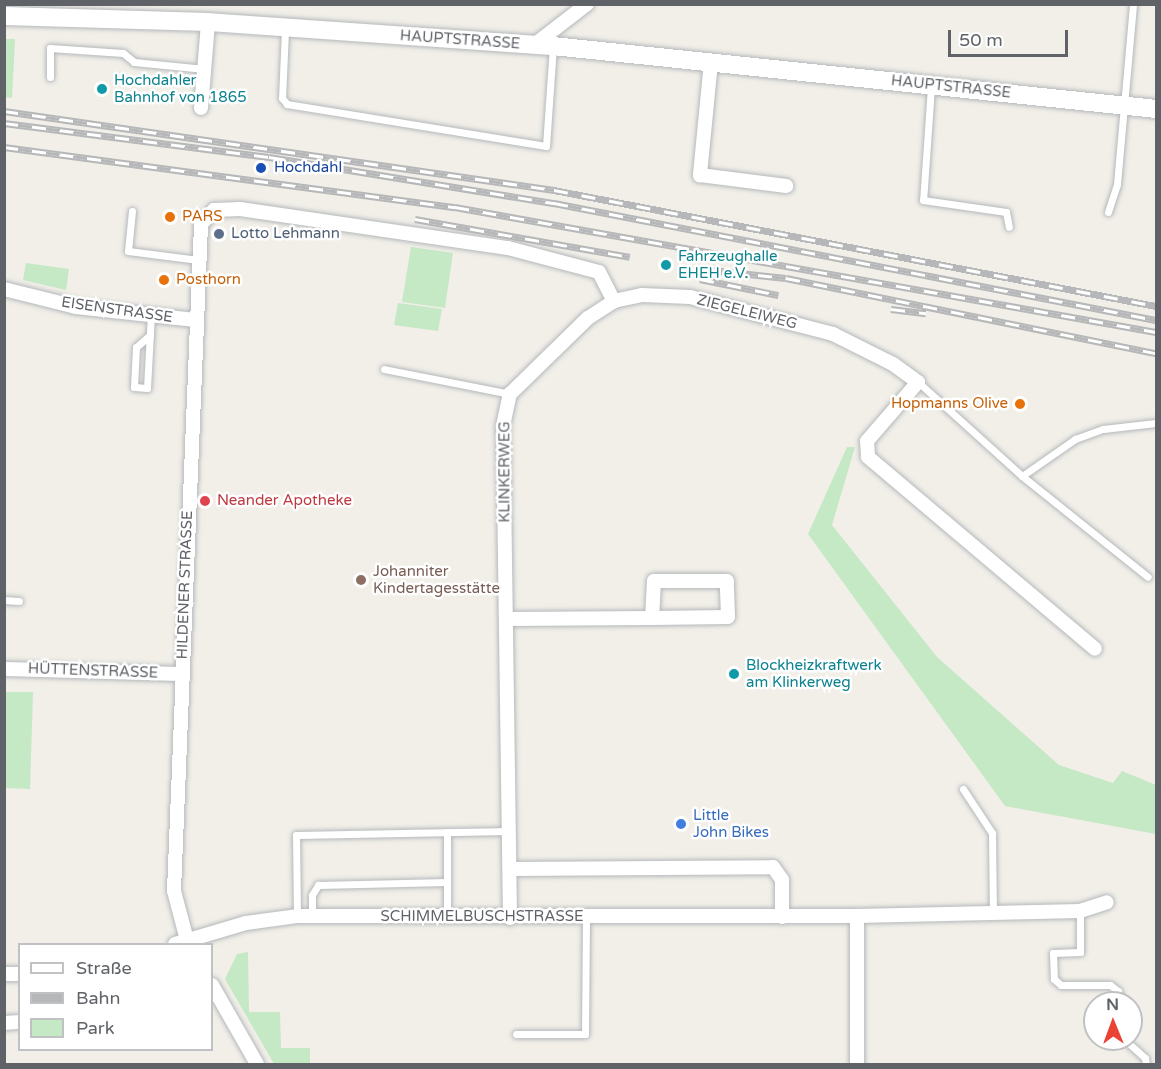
<!DOCTYPE html>
<meta charset="utf-8">
<style>
body{margin:0}
#map{position:relative;width:1161px;height:1069px;overflow:hidden;background:#f1efe8;font-family:"Varela Round",sans-serif}
div>[style]{position:absolute}
[style*='--x']{left:calc(var(--x)*1px);top:calc(var(--y)*1px);width:calc(var(--w)*1px);rotate:calc(var(--a)*1deg)}
.green>*{inset:0;background:#c5e8c5}
.roads{filter:drop-shadow(0 0 2px #b5b8bc) drop-shadow(0 0 2px #b5b8bc)}
.lane>*{height:7px;margin:-3.5px;padding:0 3.5px;transform-origin:3.5px;border-radius:3.5px;background:#fff}
.street>*{height:14px;margin:-7px;padding:0 7px;transform-origin:7px;border-radius:7px;background:#fff}
.secondary>*{height:18px;margin:-9px;padding:0 9px;transform-origin:9px;border-radius:9px;background:#fff}
.rail>*{height:7px;margin-top:-3.5px;transform-origin:0;background:repeating-linear-gradient(90deg,#fff 0 14px,#b6b7b8 0 28px);box-sizing:border-box;border-block:2px solid #b6b7b8}
.dots>*{width:16px;height:16px;translate:-50% -50%;box-sizing:border-box;border:3px solid #fff;border-radius:50%}
span{translate:-50% -50%;white-space:nowrap;text-align:center;line-height:1.15;-webkit-text-stroke:5px #fff;paint-order:stroke}
.street-label{font-size:15px;color:#5f6368}
.culture-label{font-size:15px;color:#0d838f}
.left{translate:0 -50%;text-align:left}
.transit-label{font-size:15px;color:#164399}
.food-label{font-size:15px;color:#c56008}
.right{translate:-100% -50%;text-align:right}
.service-label{font-size:15px;color:#4e5e75}
.health-label{font-size:15px;color:#be3a42}
.education-label{font-size:15px;color:#785e54}
.shop-label{font-size:15px;color:#366cbe}
.frame{position:absolute;inset:0;border:6px solid #5f6368;pointer-events:none}
.legend{position:absolute;left:18px;top:943px;width:195px;height:108px;box-sizing:border-box;background:#fff;border:2px solid #bfc1c3;margin:0;padding:8px 10px;list-style:none;font-size:18px;color:#5f6368}
.legend li{display:flex;align-items:center;gap:12px;height:30px}
.legend b{width:30px;border:2px solid #bfc1c3}
.north{position:absolute;left:1083px;top:991px;width:60px;height:60px;box-sizing:border-box;background:#fff;border:2px solid #bfc1c3;border-radius:50%;rotate:359deg;font-size:16px;font-weight:700;line-height:24px;text-align:center;color:#5f6368}
.north::after{content:'';display:block;margin:auto;width:21px;height:27px;background:#ea4335;clip-path:polygon(50% 0,100% 100%,50% 72%,0 100%)}
.scale{position:absolute;left:948px;top:30px;width:120px;height:27px;box-sizing:border-box;border:3px solid #5f6368;border-top:0;padding-left:8px;font-size:18px;line-height:21px;white-space:nowrap;color:#5f6368;-webkit-text-stroke:4px #fff;paint-order:stroke}
</style>
<div id="map">
<div class="green">
<i style="clip-path:polygon(5px 39px,15px 39px,12px 98px,5px 97px)"></i>
<i style="clip-path:polygon(411px 247px,453px 253px,445px 308px,402px 302px)"></i>
<i style="clip-path:polygon(26px 263px,69px 269px,66px 290px,23px 280px)"></i>
<i style="clip-path:polygon(398px 303px,442px 309px,438px 331px,394px 325px)"></i>
<i style="clip-path:polygon(847px 447px,855px 447px,832px 525px,937px 657px,1059px 765px,1113px 783px,1122px 771px,1156px 785px,1156px 834px,1005px 806px,808px 534px)"></i>
<i style="clip-path:polygon(5px 692px,33px 692px,30px 789px,5px 788px)"></i>
<i style="clip-path:polygon(248px 952px,249px 1012px,280px 1012px,281px 1048px,310px 1048px,310px 1064px,274px 1064px,225px 979px,237px 954px)"></i>
</div>
<div class="roads">
<div class="lane">
<i style="--x:285;--y:30;--w:68;--a:92.5"></i>
<i style="--x:282;--y:98;--w:8;--a:50"></i>
<i style="--x:287;--y:104;--w:262;--a:9.2"></i>
<i style="--x:546;--y:146;--w:100;--a:-86"></i>
<i style="--x:50;--y:77;--w:29;--a:-90"></i>
<i style="--x:50;--y:48;--w:73;--a:3.9"></i>
<i style="--x:123;--y:53;--w:14;--a:39"></i>
<i style="--x:134;--y:62;--w:71;--a:5.6"></i>
<i style="--x:931;--y:87;--w:113;--a:94"></i>
<i style="--x:923;--y:200;--w:84;--a:8.2"></i>
<i style="--x:1006;--y:212;--w:15;--a:79"></i>
<i style="--x:132;--y:211;--w:40;--a:95.7"></i>
<i style="--x:128;--y:251;--w:71;--a:7.3"></i>
<i style="--x:1108;--y:212;--w:29;--a:-72"></i>
<i style="--x:1117;--y:184;--w:181;--a:-84.9"></i>
<i style="--x:150;--y:335;--w:18;--a:139"></i>
<i style="--x:136;--y:347;--w:40;--a:92.9"></i>
<i style="--x:134;--y:387;--w:13;--a:4"></i>
<i style="--x:147;--y:388;--w:73;--a:-86.9"></i>
<i style="--x:384;--y:369;--w:128;--a:11.2"></i>
<i style="--x:918;--y:382;--w:140;--a:42.1"></i>
<i style="--x:1022;--y:476;--w:65;--a:-34.9"></i>
<i style="--x:1075;--y:439;--w:30;--a:-20"></i>
<i style="--x:1103;--y:429;--w:53;--a:-6.5"></i>
<i style="--x:1022;--y:476;--w:161;--a:38.7"></i>
<i style="--x:4;--y:600;--w:15;--a:4"></i>
<i style="--x:963;--y:789;--w:53;--a:56.6"></i>
<i style="--x:992;--y:833;--w:80;--a:89.3"></i>
<i style="--x:1080;--y:911;--w:41;--a:90"></i>
<i style="--x:1080;--y:952;--w:27;--a:178"></i>
<i style="--x:1053;--y:953;--w:26;--a:88"></i>
<i style="--x:1054;--y:979;--w:9;--a:41"></i>
<i style="--x:1061;--y:985;--w:49;--a:0"></i>
<i style="--x:1110;--y:985;--w:10;--a:37"></i>
<i style="--x:1118;--y:991;--w:12;--a:81"></i>
<i style="--x:297;--y:916;--w:81;--a:-90.7"></i>
<i style="--x:296;--y:835;--w:213;--a:-1.1"></i>
<i style="--x:312;--y:916;--w:21;--a:-90"></i>
<i style="--x:312;--y:895;--w:12;--a:-59"></i>
<i style="--x:318;--y:885;--w:129;--a:-1.3"></i>
<i style="--x:447;--y:917;--w:85;--a:-90"></i>
<i style="--x:516;--y:1034;--w:69;--a:0"></i>
<i style="--x:585;--y:1034;--w:116;--a:-89.5"></i>
<i style="--x:1124;--y:1039;--w:28;--a:42"></i>
<i style="--x:1145;--y:1058;--w:6;--a:81"></i>
</div>
<div class="street">
<i style="--x:534;--y:45;--w:67;--a:-37.7"></i>
<i style="--x:711;--y:62;--w:114;--a:95.6"></i>
<i style="--x:700;--y:175;--w:87;--a:7.3"></i>
<i style="--x:201;--y:108;--w:86;--a:-85.3"></i>
<i style="--x:4;--y:289;--w:74;--a:14"></i>
<i style="--x:76;--y:307;--w:120;--a:6.2"></i>
<i style="--x:506;--y:619;--w:146;--a:-0.4"></i>
<i style="--x:652;--y:618;--w:76;--a:-0.8"></i>
<i style="--x:728;--y:617;--w:36;--a:-92"></i>
<i style="--x:727;--y:581;--w:73;--a:180"></i>
<i style="--x:654;--y:581;--w:37;--a:93"></i>
<i style="--x:4;--y:669;--w:178;--a:1.6"></i>
<i style="--x:510;--y:869;--w:263;--a:-0.4"></i>
<i style="--x:773;--y:867;--w:16;--a:55"></i>
<i style="--x:782;--y:880;--w:37;--a:90"></i>
<i style="--x:857;--y:916;--w:148;--a:90"></i>
<i style="--x:510;--y:918;--w:492;--a:-90.8"></i>
<i style="--x:503;--y:426;--w:33;--a:-78"></i>
<i style="--x:510;--y:394;--w:109;--a:-44.3"></i>
<i style="--x:588;--y:318;--w:31;--a:-33"></i>
<i style="--x:614;--y:301;--w:29;--a:-12"></i>
<i style="--x:642;--y:295;--w:48;--a:2.4"></i>
<i style="--x:690;--y:297;--w:148;--a:14.5"></i>
<i style="--x:833;--y:334;--w:67;--a:26.6"></i>
<i style="--x:893;--y:364;--w:31;--a:36"></i>
<i style="--x:918;--y:382;--w:78;--a:130.8"></i>
<i style="--x:867;--y:441;--w:16;--a:86"></i>
<i style="--x:868;--y:457;--w:297;--a:40.2"></i>
<i style="--x:175;--y:944;--w:74;--a:-16.5"></i>
<i style="--x:246;--y:923;--w:51;--a:-7.8"></i>
<i style="--x:297;--y:916;--w:560;--a:0"></i>
<i style="--x:857;--y:916;--w:223;--a:-1.3"></i>
<i style="--x:1080;--y:911;--w:28;--a:-18"></i>
<i style="--x:188;--y:944;--w:55;--a:-104.8"></i>
<i style="--x:174;--y:891;--w:668;--a:-87.68"></i>
<i style="--x:201;--y:224;--w:19;--a:-47"></i>
<i style="--x:214;--y:210;--w:26;--a:-2"></i>
<i style="--x:240;--y:209;--w:271;--a:8.3"></i>
<i style="--x:508;--y:248;--w:94;--a:14.8"></i>
<i style="--x:599;--y:272;--w:33;--a:63"></i>
<i style="--x:4;--y:974;--w:16;--a:0"></i>
<i style="--x:212;--y:985;--w:91;--a:60.3"></i>
<i style="--x:4;--y:1023;--w:16;--a:-4"></i>
</div>
<div class="secondary">
<i style="--x:4;--y:16;--w:204;--a:1.7"></i>
<i style="--x:208;--y:22;--w:346;--a:4"></i>
<i style="--x:553;--y:46;--w:606;--a:5.96"></i>
</div>
</div>
<div class="rail">
<i style="--x:4;--y:111;--w:556;--a:8.17"></i>
<i style="--x:554;--y:190;--w:613;--a:10.91"></i>
<i style="--x:4;--y:123;--w:267;--a:7.3"></i>
<i style="--x:269;--y:157;--w:289;--a:9.2"></i>
<i style="--x:554;--y:203;--w:613;--a:11"></i>
<i style="--x:4;--y:147;--w:455;--a:7.6"></i>
<i style="--x:455;--y:207;--w:712;--a:10.11"></i>
<i style="--x:415;--y:219;--w:218;--a:10"></i>
<i style="--x:702;--y:269;--w:84;--a:6.1"></i>
<i style="--x:786;--y:278;--w:378;--a:11.5"></i>
<i style="--x:700;--y:279;--w:80;--a:11.6"></i>
<i style="--x:891;--y:309;--w:35;--a:7"></i>
</div>
<div class="dots">
<i style="left:102px;top:89px;background:#0f9aa8"></i>
<i style="left:261px;top:168px;background:#1a4fb4"></i>
<i style="left:170px;top:217px;background:#e8710a"></i>
<i style="left:219px;top:234px;background:#5c6f8a"></i>
<i style="left:666px;top:265px;background:#0f9aa8"></i>
<i style="left:164px;top:280px;background:#e8710a"></i>
<i style="left:1020px;top:404px;background:#e8710a"></i>
<i style="left:205px;top:501px;background:#e0444e"></i>
<i style="left:361px;top:580px;background:#8d6e63"></i>
<i style="left:734px;top:674px;background:#0f9aa8"></i>
<i style="left:681px;top:824px;background:#3f7fe0"></i>
</div>
<div class="street-label">
<span style="left:460px;top:40px;rotate:4deg">HAUPTSTRASSE</span>
<span style="left:951px;top:87px;rotate:6deg">HAUPTSTRASSE</span>
<span style="left:117px;top:310px;rotate:8deg">EISENSTRASSE</span>
<span style="left:747px;top:312px;rotate:14deg">ZIEGELEIWEG</span>
<span style="left:505px;top:472px;rotate:-90deg">KLINKERWEG</span>
<span style="left:185px;top:585px;rotate:-88deg">HILDENER STRASSE</span>
<span style="left:93px;top:671px;rotate:2deg">HÜTTENSTRASSE</span>
<span style="left:482px;top:917px">SCHIMMELBUSCHSTRASSE</span>
</div>
<div class="culture-label">
<span class="left" style="left:114px;top:89px">Hochdahler<br>Bahnhof von 1865</span>
<span class="left" style="left:678px;top:265px">Fahrzeughalle<br>EHEH e.V.</span>
<span class="left" style="left:746px;top:674px">Blockheizkraftwerk<br>am Klinkerweg</span>
</div>
<div class="transit-label">
<span class="left" style="left:274px;top:168px">Hochdahl</span>
</div>
<div class="food-label">
<span class="left" style="left:182px;top:217px">PARS</span>
<span class="left" style="left:176px;top:280px">Posthorn</span>
<span class="right" style="left:1008px;top:404px">Hopmanns Olive</span>
</div>
<div class="service-label">
<span class="left" style="left:231px;top:234px">Lotto Lehmann</span>
</div>
<div class="health-label">
<span class="left" style="left:217px;top:501px">Neander Apotheke</span>
</div>
<div class="education-label">
<span class="left" style="left:373px;top:580px">Johanniter<br>Kindertagesstätte</span>
</div>
<div class="shop-label">
<span class="left" style="left:693px;top:824px">Little<br>John Bikes</span>
</div>
<div class="frame"></div>
<ul class="legend">
<li><b style="height:8px;background:#fff"></b>Straße</li>
<li><b style="height:8px;background:#b6b7b8"></b>Bahn</li>
<li><b style="height:16px;background:#c5e8c5"></b>Park</li>
</ul>
<div class="north">N</div>
<div class="scale">50 m</div>
</div>
